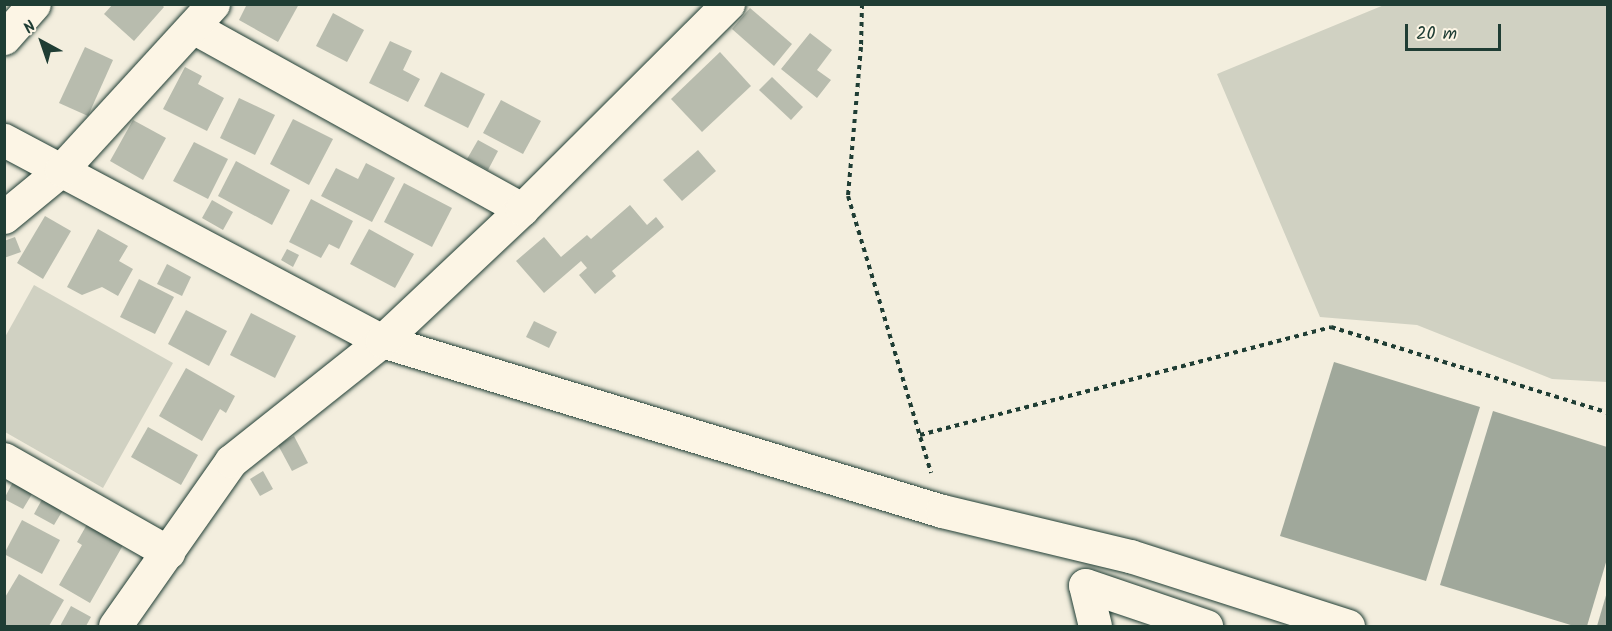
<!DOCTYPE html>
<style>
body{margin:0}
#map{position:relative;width:1612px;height:631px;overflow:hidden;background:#f3eede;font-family:Kalam,sans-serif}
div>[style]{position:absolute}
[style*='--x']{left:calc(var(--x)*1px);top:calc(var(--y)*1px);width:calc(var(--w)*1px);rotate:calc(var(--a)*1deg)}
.green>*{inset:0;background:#d0d1c2}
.water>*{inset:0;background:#a0a89b}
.building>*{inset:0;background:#b8bcae}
.path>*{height:4px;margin-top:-2px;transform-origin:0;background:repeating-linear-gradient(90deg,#1f3d34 0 4.5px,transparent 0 9px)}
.roads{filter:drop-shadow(0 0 2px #1f3d34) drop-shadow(0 0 2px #1f3d34)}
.minor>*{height:33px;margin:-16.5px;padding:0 16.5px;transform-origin:16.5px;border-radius:16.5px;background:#fcf5e5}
span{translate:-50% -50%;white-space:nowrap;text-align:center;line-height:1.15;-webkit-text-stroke:6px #fcf5e5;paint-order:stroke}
.frame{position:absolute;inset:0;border:6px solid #1f3d34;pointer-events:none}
.north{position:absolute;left:12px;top:12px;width:60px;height:60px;-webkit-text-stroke:4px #fcf5e5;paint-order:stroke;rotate:320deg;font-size:16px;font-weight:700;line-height:24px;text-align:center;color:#1f3d34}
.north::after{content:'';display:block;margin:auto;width:21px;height:27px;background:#1f3d34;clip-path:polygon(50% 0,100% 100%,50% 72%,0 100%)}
.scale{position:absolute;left:1405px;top:24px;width:96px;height:27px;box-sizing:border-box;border:3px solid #1f3d34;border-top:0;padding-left:8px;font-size:18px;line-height:21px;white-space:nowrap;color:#1f3d34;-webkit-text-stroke:4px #fcf5e5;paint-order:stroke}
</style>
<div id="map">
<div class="green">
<i style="clip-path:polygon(1384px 5px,1607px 5px,1607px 382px,1552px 379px,1417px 325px,1320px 317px,1217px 74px)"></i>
<i style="clip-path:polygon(34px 285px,173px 363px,103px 488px,5px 432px,5px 337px)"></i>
</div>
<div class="water">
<i style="clip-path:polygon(1334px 362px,1480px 407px,1426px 581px,1280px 536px)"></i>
<i style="clip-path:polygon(1493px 411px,1607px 447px,1607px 559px,1587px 626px,1574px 626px,1440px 585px)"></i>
<i style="clip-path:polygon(1607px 592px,1607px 626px,1597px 626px)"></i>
</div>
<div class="building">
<i style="clip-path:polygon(113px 4px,161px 4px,164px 7px,134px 41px,104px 14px)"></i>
<i style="clip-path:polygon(247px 4px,299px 4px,278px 42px,239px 20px)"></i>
<i style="clip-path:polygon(750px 8px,792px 44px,774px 66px,732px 29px)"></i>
<i style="clip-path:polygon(333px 13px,364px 30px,347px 62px,316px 46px)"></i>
<i style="clip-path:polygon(810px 33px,832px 50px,817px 70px,831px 80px,817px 98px,781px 69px)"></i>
<i style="clip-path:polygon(390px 41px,412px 51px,403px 70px,420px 79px,408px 102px,369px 83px)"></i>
<i style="clip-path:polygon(85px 47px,113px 60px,88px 116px,59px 103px)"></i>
<i style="clip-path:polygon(720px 52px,751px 86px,702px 132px,671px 99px)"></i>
<i style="clip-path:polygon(185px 67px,202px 76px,198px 84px,224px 98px,207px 131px,163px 109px)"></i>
<i style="clip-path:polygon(441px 72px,485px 94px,468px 128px,424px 106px)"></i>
<i style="clip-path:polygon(772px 77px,803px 107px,791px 120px,759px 90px)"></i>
<i style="clip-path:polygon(239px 98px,275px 115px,255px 155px,220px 138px)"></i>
<i style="clip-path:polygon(501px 100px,541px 121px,523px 154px,483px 133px)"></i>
<i style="clip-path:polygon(293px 119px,333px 139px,309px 185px,270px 164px)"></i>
<i style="clip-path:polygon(133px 120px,166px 138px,143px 180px,110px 161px)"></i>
<i style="clip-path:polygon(478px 140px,498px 151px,488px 170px,467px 159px)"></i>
<i style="clip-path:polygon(194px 142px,228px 159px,208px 199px,173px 181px)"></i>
<i style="clip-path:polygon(698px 150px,716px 171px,682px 201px,663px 180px)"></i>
<i style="clip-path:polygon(236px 161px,290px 190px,272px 225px,218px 196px)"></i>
<i style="clip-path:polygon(366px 163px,395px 178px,372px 222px,321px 196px,336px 168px,358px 179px)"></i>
<i style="clip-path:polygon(404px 183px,452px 208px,432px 247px,384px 222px)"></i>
<i style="clip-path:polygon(311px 199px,353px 221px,339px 249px,329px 244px,321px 258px,289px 242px)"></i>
<i style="clip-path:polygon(212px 200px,233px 212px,223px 230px,202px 218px)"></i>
<i style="clip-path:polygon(630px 205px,647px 225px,656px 217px,664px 227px,612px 271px,616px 276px,595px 294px,579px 275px,587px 268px,581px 261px,544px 293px,516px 261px,544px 237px,561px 257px,587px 235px,591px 239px)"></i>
<i style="clip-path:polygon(45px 216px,71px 231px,43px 279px,17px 263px)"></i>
<i style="clip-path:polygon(98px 229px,128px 246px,119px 261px,133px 269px,118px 296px,102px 287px,82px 295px,67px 287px)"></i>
<i style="clip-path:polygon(369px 229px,414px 254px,395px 288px,350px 264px)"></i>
<i style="clip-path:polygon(15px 237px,21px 252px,4px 258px,4px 241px)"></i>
<i style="clip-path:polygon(287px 249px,299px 255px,293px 267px,281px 260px)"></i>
<i style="clip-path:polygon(167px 264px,191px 277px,182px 296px,157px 284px)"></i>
<i style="clip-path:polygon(139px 279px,174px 297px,155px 334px,120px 317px)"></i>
<i style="clip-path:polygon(186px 310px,227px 331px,209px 366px,168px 344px)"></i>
<i style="clip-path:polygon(251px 313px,296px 336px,275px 378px,230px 355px)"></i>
<i style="clip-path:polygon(534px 321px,557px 332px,549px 348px,526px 337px)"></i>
<i style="clip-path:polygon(186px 368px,235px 396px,226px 413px,220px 409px,202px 441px,159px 416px)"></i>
<i style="clip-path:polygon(148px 427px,198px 455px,181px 485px,131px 457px)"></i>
<i style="clip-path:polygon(294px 436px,308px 463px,292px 471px,278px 445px)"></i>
<i style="clip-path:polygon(263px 471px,273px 489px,260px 496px,250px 479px)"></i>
<i style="clip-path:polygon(15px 478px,35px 489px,23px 509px,4px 499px)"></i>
<i style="clip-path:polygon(45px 494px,66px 505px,54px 525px,34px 514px)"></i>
<i style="clip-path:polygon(90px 519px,126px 540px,90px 603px,59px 585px,82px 545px,77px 542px)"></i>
<i style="clip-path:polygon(22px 520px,60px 540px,42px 574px,4px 554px)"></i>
<i style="clip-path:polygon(19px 574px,64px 600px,49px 626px,4px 626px,4px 599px)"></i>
<i style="clip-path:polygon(71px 606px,91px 617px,86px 626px,60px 626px)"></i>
</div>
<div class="path">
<i style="--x:862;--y:4;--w:43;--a:91.3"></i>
<i style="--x:861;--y:47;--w:150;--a:95"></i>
<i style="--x:848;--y:196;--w:289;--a:73.3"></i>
<i style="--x:920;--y:435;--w:425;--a:-14.7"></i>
<i style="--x:1331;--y:327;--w:290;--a:17.2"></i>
</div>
<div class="roads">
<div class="minor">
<i style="--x:193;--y:27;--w:376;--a:29"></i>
<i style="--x:4;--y:38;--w:45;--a:-48.6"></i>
<i style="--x:4;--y:140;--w:428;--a:28"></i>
<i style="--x:382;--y:341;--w:585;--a:16.89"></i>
<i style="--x:942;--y:511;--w:193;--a:13.5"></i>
<i style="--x:1130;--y:556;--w:229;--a:17.8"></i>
<i style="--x:4;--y:217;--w:74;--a:-39.5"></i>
<i style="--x:61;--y:170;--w:225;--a:-47.5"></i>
<i style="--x:4;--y:459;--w:189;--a:29.6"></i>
<i style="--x:115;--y:626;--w:202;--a:-54.9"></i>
<i style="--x:231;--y:461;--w:193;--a:-38.5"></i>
<i style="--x:382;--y:341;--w:192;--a:-43.3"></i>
<i style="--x:522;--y:209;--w:291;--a:-44.9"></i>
<i style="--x:1095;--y:626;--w:42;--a:-103.7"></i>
<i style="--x:1085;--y:585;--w:128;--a:18.7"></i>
</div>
</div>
<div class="frame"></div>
<div class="north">N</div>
<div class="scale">20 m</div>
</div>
